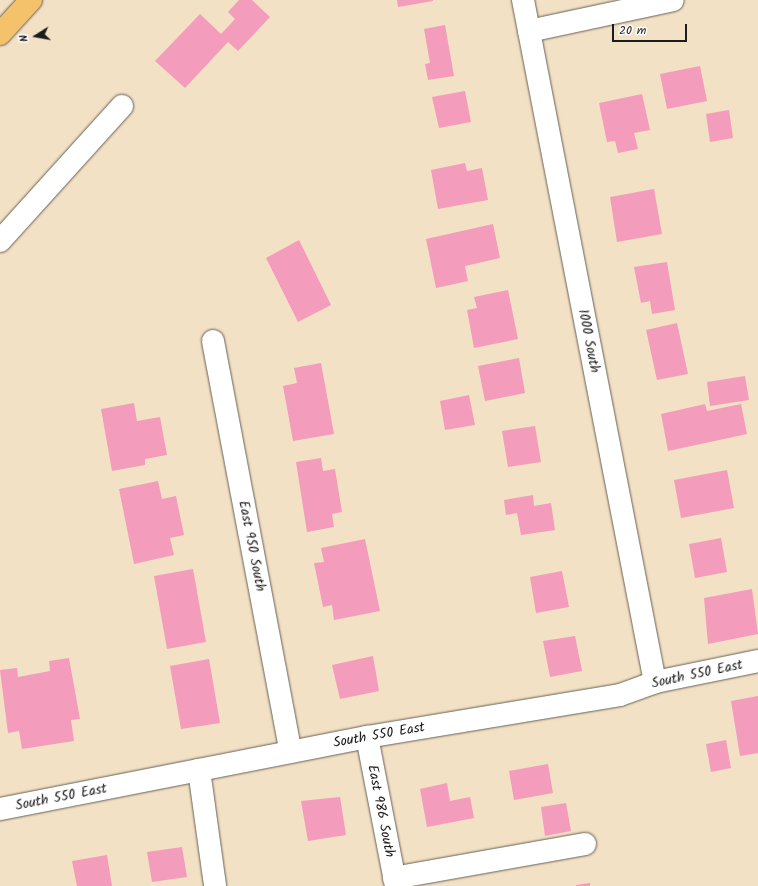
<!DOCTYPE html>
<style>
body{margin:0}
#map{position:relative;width:758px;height:886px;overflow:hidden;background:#f3e1c5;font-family:Kalam,sans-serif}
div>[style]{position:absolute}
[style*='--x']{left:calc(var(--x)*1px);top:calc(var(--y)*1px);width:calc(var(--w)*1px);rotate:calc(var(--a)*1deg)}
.building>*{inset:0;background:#f39cbb}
.roads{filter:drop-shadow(0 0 1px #676157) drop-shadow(0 0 1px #676157)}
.minor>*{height:22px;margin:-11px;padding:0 11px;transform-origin:11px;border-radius:11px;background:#fff}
.major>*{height:22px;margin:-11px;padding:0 11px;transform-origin:11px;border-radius:11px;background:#f4c26a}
span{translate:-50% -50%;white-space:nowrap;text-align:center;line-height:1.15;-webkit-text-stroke:3px #fff;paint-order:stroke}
.street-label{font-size:14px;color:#1c1c1c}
.north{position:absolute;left:16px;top:16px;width:40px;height:40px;-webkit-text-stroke:3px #fff;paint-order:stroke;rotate:259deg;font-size:11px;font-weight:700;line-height:16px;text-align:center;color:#1c1c1c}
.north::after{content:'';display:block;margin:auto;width:14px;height:18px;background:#1c1c1c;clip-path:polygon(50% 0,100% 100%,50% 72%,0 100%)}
.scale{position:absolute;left:612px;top:24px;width:75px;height:18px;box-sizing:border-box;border:2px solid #1c1c1c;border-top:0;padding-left:5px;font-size:12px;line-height:14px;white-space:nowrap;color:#1c1c1c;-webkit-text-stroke:3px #fff;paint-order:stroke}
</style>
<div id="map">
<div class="building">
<i style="clip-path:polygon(239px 0,252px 0,270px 17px,238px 51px,228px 42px,185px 88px,155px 61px,200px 14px,221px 34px,235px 19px,228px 12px)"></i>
<i style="clip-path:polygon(397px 0,433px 0,433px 1px,398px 7px)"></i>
<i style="clip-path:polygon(445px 25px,454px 76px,428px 80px,425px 64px,430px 63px,424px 29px)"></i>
<i style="clip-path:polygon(700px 66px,707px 101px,667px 109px,660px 74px)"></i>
<i style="clip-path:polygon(465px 91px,471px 122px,439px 128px,432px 97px)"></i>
<i style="clip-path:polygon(642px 94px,650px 130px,634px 133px,638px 149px,618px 153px,615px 141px,607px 142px,599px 103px)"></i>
<i style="clip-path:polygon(729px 110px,733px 138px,710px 142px,706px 114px)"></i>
<i style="clip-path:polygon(465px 163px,467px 171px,482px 168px,488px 200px,438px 209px,431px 170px)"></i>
<i style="clip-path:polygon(654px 189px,662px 234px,617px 242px,610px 197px)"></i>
<i style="clip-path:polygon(493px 224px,500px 258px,465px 266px,468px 281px,436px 288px,426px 239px)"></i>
<i style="clip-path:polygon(299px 240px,331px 305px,298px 322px,266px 258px)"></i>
<i style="clip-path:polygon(667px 262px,675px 310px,652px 314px,650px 301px,641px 303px,634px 267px)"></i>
<i style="clip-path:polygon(508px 290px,518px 339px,474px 348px,467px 310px,477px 308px,474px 297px)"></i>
<i style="clip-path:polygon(677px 323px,688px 374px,657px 380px,646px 330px)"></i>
<i style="clip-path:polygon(519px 358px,525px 393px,485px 401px,478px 366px)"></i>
<i style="clip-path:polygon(321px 363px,334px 434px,293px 441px,283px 386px,297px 383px,294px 368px)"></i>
<i style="clip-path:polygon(745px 376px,749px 400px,710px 406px,707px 382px)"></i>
<i style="clip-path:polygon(469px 395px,475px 425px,445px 430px,440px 401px)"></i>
<i style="clip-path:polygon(134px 403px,137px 421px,160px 417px,167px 455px,145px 459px,145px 465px,112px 471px,101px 409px)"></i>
<i style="clip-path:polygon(705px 404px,707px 411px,741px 404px,747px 434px,668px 451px,661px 414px)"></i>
<i style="clip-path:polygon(535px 426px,541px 462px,508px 467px,502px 431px)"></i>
<i style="clip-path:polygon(321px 458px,323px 471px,335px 469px,342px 512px,332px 514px,334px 527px,307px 532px,296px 462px)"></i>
<i style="clip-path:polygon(727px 470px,734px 508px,681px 518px,674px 480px)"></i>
<i style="clip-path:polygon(158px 481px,162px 499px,176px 496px,184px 535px,170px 538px,174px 555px,134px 564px,119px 489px)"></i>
<i style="clip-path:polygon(533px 495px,534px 506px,551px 503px,555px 530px,521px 535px,517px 513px,506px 515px,504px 500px)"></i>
<i style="clip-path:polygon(721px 538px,727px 572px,695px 578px,689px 544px)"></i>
<i style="clip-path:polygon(365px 539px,380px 611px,334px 620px,332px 605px,323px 607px,314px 563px,324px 562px,321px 548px)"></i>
<i style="clip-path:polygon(193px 569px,206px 642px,167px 649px,154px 576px)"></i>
<i style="clip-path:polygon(562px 571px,569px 607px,536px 613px,530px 577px)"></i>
<i style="clip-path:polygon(752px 589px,758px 634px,708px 644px,704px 598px)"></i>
<i style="clip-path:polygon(575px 636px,582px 671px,550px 677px,543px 641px)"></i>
<i style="clip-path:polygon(373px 656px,379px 691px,340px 699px,332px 665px)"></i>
<i style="clip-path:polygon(69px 658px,80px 719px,71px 720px,74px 741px,22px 749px,19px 731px,8px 733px,0 670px,17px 668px,18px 677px,50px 671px,49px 661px)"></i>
<i style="clip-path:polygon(209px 659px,220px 723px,181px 729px,170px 666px)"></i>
<i style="clip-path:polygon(758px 696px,758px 753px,740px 756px,731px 701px)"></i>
<i style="clip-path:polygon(726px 740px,731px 768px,711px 772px,706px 744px)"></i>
<i style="clip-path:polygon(548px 764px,553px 793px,514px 800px,509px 771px)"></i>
<i style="clip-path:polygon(447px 783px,450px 801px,470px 797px,474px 818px,427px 827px,420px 789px)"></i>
<i style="clip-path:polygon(340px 797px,346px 835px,308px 841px,301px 801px)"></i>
<i style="clip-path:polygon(566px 803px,571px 831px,545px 836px,541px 807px)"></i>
<i style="clip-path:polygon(182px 847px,187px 877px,152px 882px,147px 852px)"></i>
<i style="clip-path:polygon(107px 855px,112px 886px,77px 886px,72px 861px)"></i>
<i style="clip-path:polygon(590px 883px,590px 886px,576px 886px,576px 885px)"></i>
</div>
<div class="roads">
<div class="minor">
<i style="--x:523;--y:0;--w:695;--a:79.05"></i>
<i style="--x:529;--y:31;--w:147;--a:-12.1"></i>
<i style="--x:0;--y:241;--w:182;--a:-47.9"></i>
<i style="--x:213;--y:341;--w:418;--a:79.3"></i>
<i style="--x:367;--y:737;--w:152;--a:79"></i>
<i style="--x:199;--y:770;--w:117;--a:82.1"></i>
<i style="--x:0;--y:809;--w:374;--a:-11.1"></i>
<i style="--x:367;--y:737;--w:256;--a:-9.4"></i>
<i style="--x:620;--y:695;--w:37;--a:-20"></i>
<i style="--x:655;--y:682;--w:105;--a:-11.5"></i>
<i style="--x:394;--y:878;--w:194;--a:-10.1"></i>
</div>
<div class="major">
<i style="--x:0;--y:34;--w:46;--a:-47.6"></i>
</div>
</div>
<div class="street-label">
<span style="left:589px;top:341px;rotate:79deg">1000 South</span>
<span style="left:252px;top:546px;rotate:79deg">East 950 South</span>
<span style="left:697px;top:674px;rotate:-12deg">South 550 East</span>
<span style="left:379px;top:735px;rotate:-10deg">South 550 East</span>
<span style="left:61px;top:797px;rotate:-11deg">South 550 East</span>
<span style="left:381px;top:811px;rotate:79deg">East 986 South</span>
</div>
<div class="north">N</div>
<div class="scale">20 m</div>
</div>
